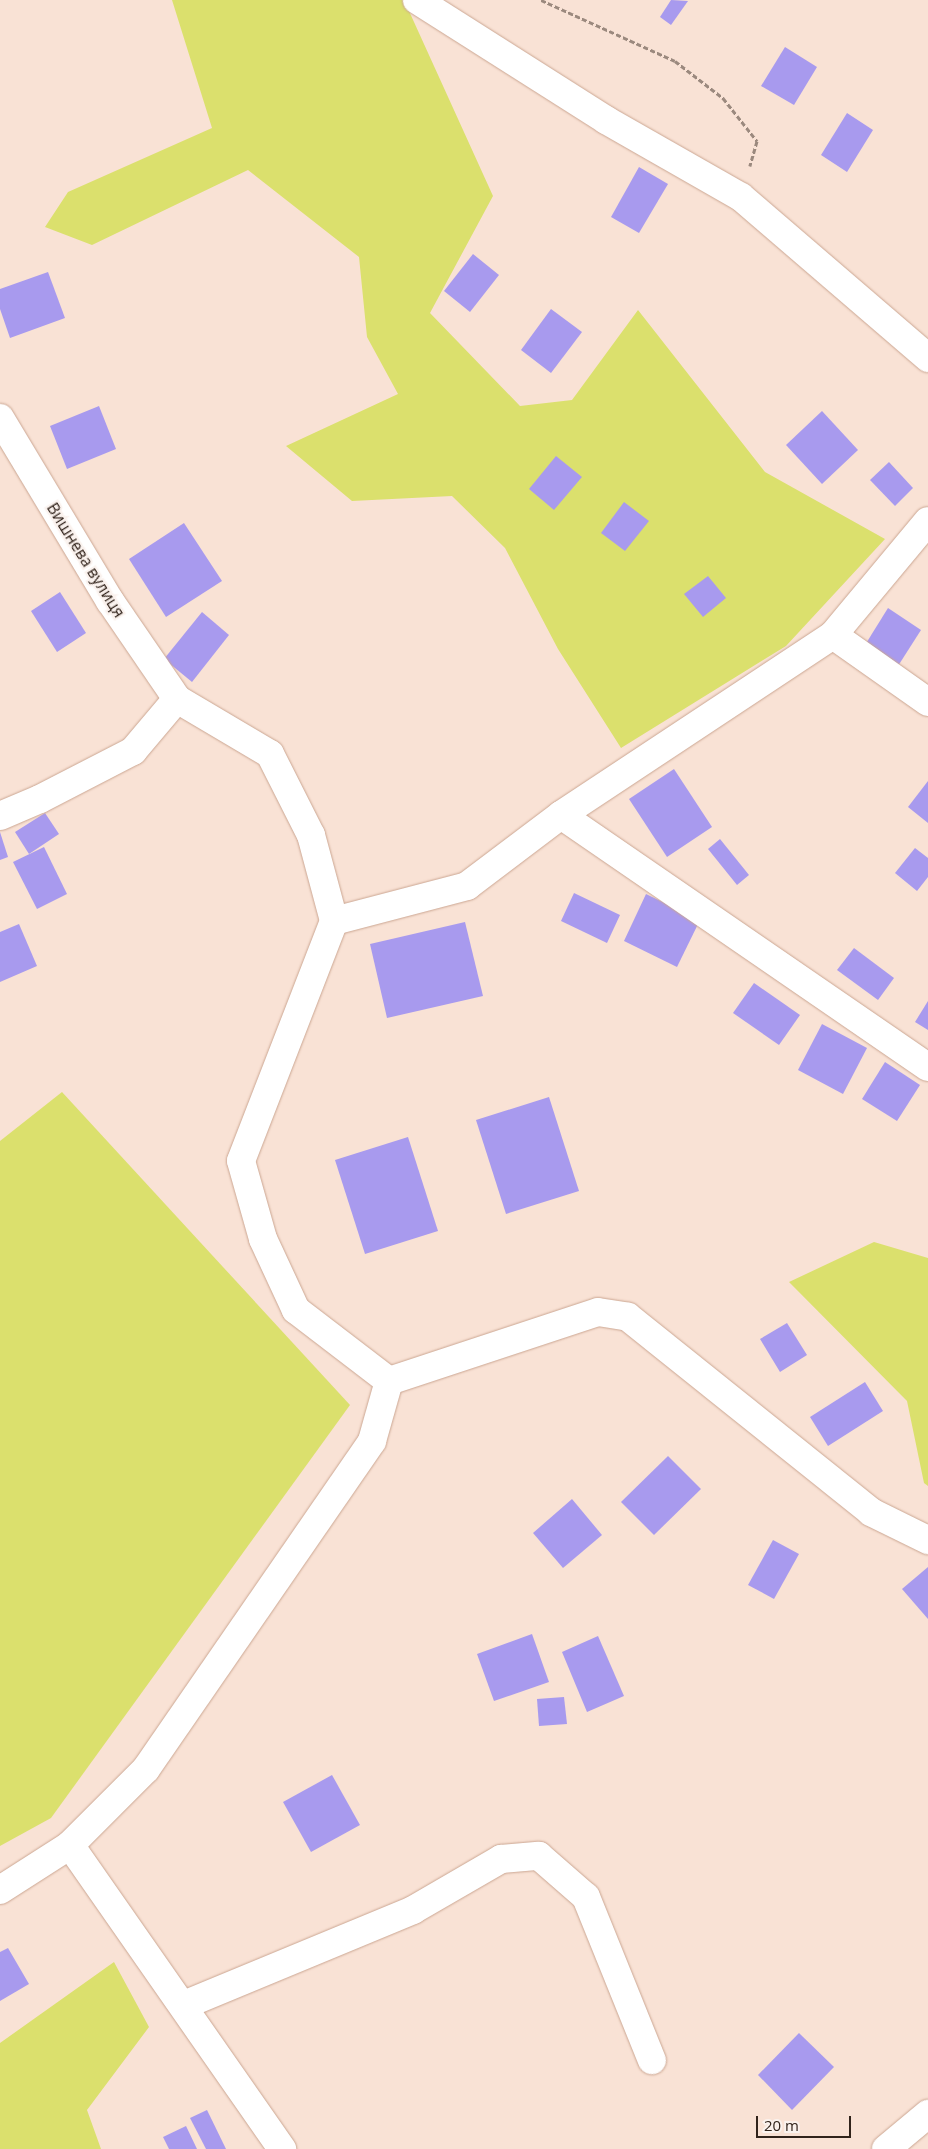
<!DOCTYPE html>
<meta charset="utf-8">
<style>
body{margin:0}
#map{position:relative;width:928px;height:2149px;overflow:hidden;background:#f9e2d5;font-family:"Open Sans",sans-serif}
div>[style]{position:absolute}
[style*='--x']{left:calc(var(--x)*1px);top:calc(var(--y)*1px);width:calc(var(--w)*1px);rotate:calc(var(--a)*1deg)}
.green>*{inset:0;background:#dbe06d}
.building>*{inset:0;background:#a89aee}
.path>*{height:3px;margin-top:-1.5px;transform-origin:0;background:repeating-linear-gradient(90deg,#9b897e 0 5px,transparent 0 7.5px)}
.roads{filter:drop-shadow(0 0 1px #cba692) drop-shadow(0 0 1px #cba692)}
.minor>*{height:28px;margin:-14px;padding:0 14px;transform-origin:14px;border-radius:14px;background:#fff}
span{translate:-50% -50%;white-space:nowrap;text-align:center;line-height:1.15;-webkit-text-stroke:4.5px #faf2ee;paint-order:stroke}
.street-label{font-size:16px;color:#31231b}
.scale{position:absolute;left:756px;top:2116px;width:95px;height:22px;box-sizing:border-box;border:2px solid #31231b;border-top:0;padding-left:6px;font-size:15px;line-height:18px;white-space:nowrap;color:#31231b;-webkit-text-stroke:4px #faf2ee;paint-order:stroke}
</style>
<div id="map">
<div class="green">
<i style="clip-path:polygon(172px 0,404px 0,493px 196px,430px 313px,520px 406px,572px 400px,638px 310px,765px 472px,885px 539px,786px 646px,621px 748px,558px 649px,505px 548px,452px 496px,352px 501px,286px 446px,398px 394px,367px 337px,359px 257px,248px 170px,92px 245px,45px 227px,68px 192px,212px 128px)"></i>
<i style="clip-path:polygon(62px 1092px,350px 1405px,51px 1818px,0 1846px,0 1141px)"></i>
<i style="clip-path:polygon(874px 1242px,928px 1258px,928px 1486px,924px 1483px,907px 1401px,789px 1282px)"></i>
<i style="clip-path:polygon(114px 1962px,149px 2027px,87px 2110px,101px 2149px,0 2149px,0 2043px)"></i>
</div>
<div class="building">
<i style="clip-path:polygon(671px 0,688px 1px,671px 25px,660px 17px)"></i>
<i style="clip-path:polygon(785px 47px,817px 67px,794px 105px,761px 86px)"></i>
<i style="clip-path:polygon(847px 113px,873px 130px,847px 172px,821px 155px)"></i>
<i style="clip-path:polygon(639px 167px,668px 184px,639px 233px,611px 217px)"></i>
<i style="clip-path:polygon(473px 254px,499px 275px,470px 312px,444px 291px)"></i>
<i style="clip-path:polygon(48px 272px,65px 318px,10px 338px,0 309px,0 289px)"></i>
<i style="clip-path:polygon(551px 309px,582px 332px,551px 373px,521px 350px)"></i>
<i style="clip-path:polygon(99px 406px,116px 449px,67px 469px,50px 426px)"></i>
<i style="clip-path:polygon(822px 411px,858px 450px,822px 484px,786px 445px)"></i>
<i style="clip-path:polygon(556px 456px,582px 477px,554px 510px,529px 489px)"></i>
<i style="clip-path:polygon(889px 462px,913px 488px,895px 506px,870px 480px)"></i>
<i style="clip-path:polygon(624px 502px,649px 521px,625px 551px,601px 533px)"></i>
<i style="clip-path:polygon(184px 523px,222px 581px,166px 617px,129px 559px)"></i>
<i style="clip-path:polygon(708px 576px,726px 598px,703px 617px,684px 594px)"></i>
<i style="clip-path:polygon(60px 592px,86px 633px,57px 652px,31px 611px)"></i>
<i style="clip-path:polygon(888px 608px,921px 630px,898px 666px,865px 645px)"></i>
<i style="clip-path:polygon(202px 612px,229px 635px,192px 682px,164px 659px)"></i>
<i style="clip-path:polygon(674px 769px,712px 827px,667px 857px,629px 799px)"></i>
<i style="clip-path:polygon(928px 781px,928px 823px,908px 807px)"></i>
<i style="clip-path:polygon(45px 813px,59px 834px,29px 854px,15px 832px)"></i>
<i style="clip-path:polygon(0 832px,8px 857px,0 860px)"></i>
<i style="clip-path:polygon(720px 839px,749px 875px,737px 885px,708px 849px)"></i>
<i style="clip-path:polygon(44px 847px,67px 894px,37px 909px,13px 862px)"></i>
<i style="clip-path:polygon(915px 848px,928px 858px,928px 877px,917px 891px,895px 873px)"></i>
<i style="clip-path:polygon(574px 893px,620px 915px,607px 943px,561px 921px)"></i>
<i style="clip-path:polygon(646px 894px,700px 920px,677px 967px,624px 941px)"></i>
<i style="clip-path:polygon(465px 922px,483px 996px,387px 1018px,370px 944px)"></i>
<i style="clip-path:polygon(19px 924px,37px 966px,0 982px,0 932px)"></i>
<i style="clip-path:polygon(854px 948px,894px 978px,878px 1000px,837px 970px)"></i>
<i style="clip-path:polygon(754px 983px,800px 1015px,779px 1045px,733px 1013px)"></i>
<i style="clip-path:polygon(928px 1001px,928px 1030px,915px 1022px)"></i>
<i style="clip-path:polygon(822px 1024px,867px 1048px,843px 1094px,798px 1070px)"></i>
<i style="clip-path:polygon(885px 1062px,920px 1085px,897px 1121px,862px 1099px)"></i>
<i style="clip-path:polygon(549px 1097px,579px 1191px,506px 1214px,476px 1120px)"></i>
<i style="clip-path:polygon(408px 1137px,438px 1231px,365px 1254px,335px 1160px)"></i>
<i style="clip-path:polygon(787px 1323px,807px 1355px,780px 1372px,760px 1339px)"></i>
<i style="clip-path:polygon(865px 1382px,883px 1411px,828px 1446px,810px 1417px)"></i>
<i style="clip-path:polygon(668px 1456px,701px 1489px,654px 1535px,621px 1502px)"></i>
<i style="clip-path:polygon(572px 1499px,602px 1535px,563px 1568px,533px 1533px)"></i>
<i style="clip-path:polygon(773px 1540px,799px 1554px,774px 1599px,748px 1585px)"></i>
<i style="clip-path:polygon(928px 1567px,928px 1619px,902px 1589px)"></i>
<i style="clip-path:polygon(532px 1634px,549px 1682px,494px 1701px,477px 1654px)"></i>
<i style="clip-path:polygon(598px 1636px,624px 1696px,587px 1712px,562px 1652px)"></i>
<i style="clip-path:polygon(564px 1697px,567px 1724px,539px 1726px,537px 1699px)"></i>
<i style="clip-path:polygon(332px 1775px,360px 1825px,311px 1852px,283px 1802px)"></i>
<i style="clip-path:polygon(8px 1948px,29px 1984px,0 2001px,0 1952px)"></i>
<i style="clip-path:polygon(799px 2033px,834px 2067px,792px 2110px,758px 2075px)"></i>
<i style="clip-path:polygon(207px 2110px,226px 2149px,206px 2149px,190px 2118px)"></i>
<i style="clip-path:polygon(186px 2126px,197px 2149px,169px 2149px,163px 2137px)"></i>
</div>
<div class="path">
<i style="--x:541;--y:0;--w:147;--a:24.5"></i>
<i style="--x:675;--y:61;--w:61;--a:37.6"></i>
<i style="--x:723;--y:98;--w:55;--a:51.7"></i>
<i style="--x:757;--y:141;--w:26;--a:106"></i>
</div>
<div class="roads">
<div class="minor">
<i style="--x:417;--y:0;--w:224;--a:32.4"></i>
<i style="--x:606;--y:120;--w:155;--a:29.7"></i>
<i style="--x:741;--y:197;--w:247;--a:40.7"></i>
<i style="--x:0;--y:418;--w:214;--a:59"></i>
<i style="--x:110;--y:601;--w:119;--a:55.6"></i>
<i style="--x:177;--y:699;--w:108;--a:30.6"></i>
<i style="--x:270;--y:754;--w:91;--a:63.2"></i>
<i style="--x:311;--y:835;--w:89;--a:75"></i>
<i style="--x:334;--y:921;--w:138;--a:-14.7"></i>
<i style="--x:467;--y:886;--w:118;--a:-37.1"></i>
<i style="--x:561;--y:815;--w:326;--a:-33.5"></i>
<i style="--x:833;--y:635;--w:148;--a:-50.2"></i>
<i style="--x:833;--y:635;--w:116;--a:35.2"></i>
<i style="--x:561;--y:815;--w:445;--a:34.5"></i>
<i style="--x:0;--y:816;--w:43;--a:-23"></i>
<i style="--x:40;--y:799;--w:105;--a:-27.3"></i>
<i style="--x:133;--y:751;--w:68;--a:-49.8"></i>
<i style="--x:334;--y:921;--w:257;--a:111.2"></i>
<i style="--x:241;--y:1161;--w:81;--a:74.2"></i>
<i style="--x:263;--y:1239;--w:78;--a:65.1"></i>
<i style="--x:296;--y:1310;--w:117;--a:37.4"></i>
<i style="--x:70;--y:1845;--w:371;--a:55.1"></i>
<i style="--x:0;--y:1890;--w:83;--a:-32.7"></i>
<i style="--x:70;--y:1845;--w:107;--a:-45"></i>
<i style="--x:146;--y:1769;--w:398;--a:-55.4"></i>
<i style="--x:372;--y:1441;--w:62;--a:-74.2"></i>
<i style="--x:389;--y:1381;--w:220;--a:-18.3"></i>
<i style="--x:598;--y:1312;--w:30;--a:9"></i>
<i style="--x:628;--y:1317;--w:312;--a:38.7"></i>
<i style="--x:871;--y:1512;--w:64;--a:26.2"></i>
<i style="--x:184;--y:2005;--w:248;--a:-22.5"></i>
<i style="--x:413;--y:1910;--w:102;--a:-30.1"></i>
<i style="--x:501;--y:1859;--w:38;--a:-5"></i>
<i style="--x:539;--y:1856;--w:62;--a:41.1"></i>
<i style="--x:586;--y:1897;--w:176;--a:68"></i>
<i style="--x:886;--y:2149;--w:55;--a:-39.8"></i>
</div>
</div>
<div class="street-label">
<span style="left:86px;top:560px;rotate:58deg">Вишнева вулиця</span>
</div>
<div class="scale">20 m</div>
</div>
